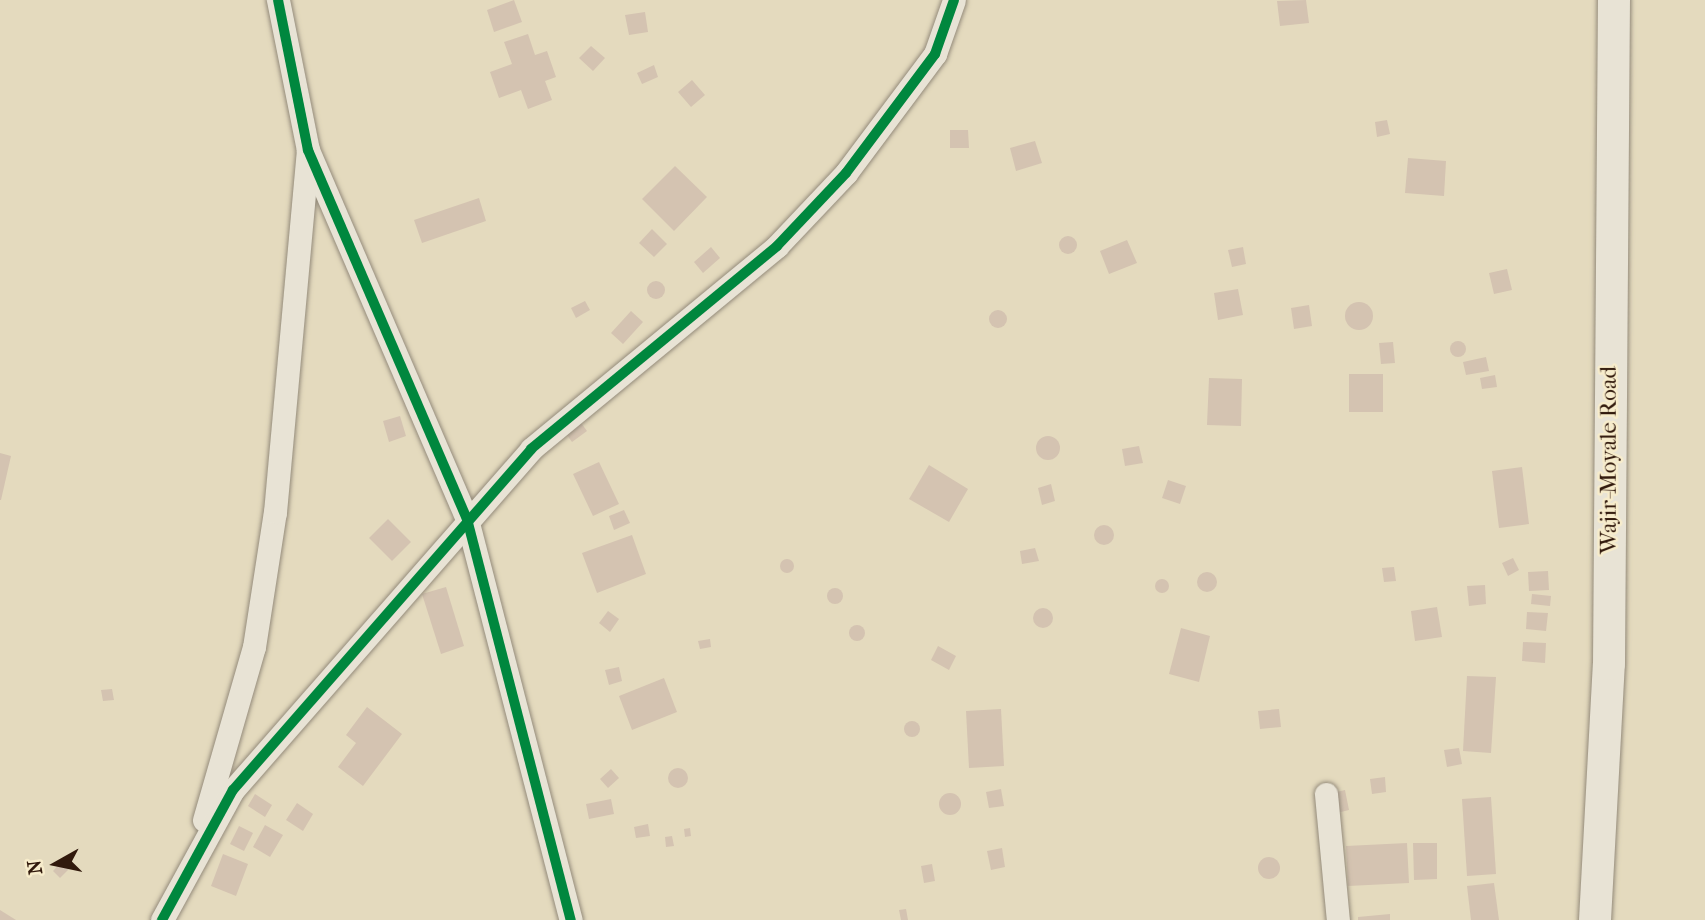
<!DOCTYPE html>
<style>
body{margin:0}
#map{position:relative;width:1705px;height:920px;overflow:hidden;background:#e4dabe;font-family:"IM FELL French Canon",serif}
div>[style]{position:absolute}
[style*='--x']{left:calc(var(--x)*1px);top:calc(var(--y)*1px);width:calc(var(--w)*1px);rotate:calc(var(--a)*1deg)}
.building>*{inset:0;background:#d4c3b1}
.round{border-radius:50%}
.roads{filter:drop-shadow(0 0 2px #948b7b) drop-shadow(0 0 2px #948b7b)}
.street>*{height:23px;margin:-11.5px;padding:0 11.5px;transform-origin:11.5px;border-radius:11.5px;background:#e8e3d5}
.secondary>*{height:32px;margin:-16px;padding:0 16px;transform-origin:16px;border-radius:16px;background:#e8e3d5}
.cycleway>*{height:10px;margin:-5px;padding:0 5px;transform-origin:5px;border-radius:5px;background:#00873e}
span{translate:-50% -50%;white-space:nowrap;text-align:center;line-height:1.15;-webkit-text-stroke:5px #f7eccb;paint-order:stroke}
.street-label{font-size:23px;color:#31190c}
.north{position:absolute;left:21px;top:829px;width:70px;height:70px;-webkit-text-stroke:5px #f7eccb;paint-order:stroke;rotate:261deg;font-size:19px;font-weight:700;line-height:28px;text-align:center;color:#31190c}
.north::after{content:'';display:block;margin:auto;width:24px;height:32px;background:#31190c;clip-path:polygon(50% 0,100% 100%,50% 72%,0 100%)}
</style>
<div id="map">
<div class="building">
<i style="clip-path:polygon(514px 0,522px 22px,494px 32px,487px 10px)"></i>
<i style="clip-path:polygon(1306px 0,1309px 23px,1280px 26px,1277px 1px)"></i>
<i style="clip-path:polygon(645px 12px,648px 32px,629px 35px,625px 15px)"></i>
<i style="clip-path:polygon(528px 34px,535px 55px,547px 51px,556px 77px,545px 81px,552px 100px,528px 109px,521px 90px,499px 98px,490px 72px,512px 64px,504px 42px)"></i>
<i style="clip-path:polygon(591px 46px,605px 58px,593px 71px,579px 58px)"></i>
<i style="clip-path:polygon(654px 65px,658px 77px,642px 84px,637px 73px)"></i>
<i style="clip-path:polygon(692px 80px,705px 95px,691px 107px,678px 92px)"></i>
<i style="clip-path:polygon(1387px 120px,1390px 134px,1377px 137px,1375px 122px)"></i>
<i style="clip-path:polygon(950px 130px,968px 130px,969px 148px,950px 148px)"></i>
<i style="clip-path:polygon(1035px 141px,1042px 163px,1016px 171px,1010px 148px)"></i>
<i style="clip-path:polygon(1408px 158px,1446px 161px,1444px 196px,1405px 193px)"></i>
<i style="clip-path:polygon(675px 166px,707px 197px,674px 231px,642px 199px)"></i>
<i style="clip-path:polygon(479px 198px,486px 221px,422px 243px,414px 220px)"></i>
<i style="clip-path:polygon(652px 229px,667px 244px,654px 257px,639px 243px)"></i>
<i class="round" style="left:1059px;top:236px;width:18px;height:18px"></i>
<i style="clip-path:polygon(1127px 240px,1137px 263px,1109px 274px,1100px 251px)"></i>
<i style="clip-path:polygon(711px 247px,720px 258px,703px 273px,694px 262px)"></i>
<i style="clip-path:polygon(1243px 247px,1246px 264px,1232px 267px,1228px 250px)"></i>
<i style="clip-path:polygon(1507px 269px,1512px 290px,1494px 294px,1489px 273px)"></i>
<i class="round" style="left:647px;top:281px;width:18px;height:18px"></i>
<i style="clip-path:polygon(1238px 289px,1243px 315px,1218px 320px,1214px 293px)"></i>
<i style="clip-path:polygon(585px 301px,590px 310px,576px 318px,571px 308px)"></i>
<i class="round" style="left:1345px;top:302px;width:28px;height:28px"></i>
<i style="clip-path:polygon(1309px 305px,1312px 326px,1294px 329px,1291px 308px)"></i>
<i class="round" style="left:989px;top:310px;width:18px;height:18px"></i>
<i style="clip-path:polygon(631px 311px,643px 322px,623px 344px,611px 333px)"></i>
<i class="round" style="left:1450px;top:341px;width:16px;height:16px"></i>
<i style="clip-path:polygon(1393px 342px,1395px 363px,1381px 364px,1379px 343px)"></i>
<i style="clip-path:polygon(1486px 357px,1489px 371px,1466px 375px,1463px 362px)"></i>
<i style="clip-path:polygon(1349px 374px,1383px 374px,1383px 412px,1349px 412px)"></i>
<i style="clip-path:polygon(1495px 375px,1497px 387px,1482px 389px,1480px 378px)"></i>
<i style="clip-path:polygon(1209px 378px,1242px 379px,1241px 426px,1207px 425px)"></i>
<i style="clip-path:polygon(400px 416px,406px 436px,389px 442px,383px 421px)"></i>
<i style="clip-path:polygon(579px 420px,587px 431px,572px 442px,564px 431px)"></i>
<i class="round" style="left:1036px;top:436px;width:24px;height:24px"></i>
<i style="clip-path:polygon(1139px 446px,1143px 463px,1125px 466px,1122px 449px)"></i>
<i style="clip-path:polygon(0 453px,11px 456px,1px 500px,0 500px)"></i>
<i style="clip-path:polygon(599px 462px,619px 504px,593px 516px,573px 474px)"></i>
<i style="clip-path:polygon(929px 465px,968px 489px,949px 522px,909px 499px)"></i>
<i style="clip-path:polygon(1522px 467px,1529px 524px,1499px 528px,1492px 471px)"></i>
<i style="clip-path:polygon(1168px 480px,1186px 486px,1180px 504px,1162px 498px)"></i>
<i style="clip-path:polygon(1051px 484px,1055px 501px,1042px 505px,1038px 488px)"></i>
<i style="clip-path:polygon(624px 510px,630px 523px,614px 530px,609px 516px)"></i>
<i style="clip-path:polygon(388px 519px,411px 542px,392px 561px,369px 538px)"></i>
<i class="round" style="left:1094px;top:525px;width:20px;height:20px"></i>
<i style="clip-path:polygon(632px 535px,646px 574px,597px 593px,582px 553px)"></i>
<i style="clip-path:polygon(1035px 548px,1039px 561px,1022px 564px,1020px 551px)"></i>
<i style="clip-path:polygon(1513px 558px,1519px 570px,1508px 576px,1502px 563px)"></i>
<i class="round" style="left:780px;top:559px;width:14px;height:14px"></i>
<i style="clip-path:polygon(1394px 567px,1396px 581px,1384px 582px,1382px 568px)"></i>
<i style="clip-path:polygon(1548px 571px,1549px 590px,1529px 591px,1528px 572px)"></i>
<i class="round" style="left:1197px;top:572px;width:20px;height:20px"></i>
<i class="round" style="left:1155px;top:579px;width:14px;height:14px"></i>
<i style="clip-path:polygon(1485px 585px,1486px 604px,1469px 606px,1467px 586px)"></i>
<i style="clip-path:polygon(446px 587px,464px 646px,441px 654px,422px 594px)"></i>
<i class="round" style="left:827px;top:588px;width:16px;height:16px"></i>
<i style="clip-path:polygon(1532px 594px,1551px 596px,1550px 606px,1531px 604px)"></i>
<i style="clip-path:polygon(1437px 607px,1442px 637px,1415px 641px,1411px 611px)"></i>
<i class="round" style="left:1033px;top:608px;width:20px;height:20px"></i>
<i style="clip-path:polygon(608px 611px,619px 619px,610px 632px,599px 623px)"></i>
<i style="clip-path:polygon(1527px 612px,1548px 613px,1546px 631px,1526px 629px)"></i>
<i class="round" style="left:849px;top:625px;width:16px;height:16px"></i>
<i style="clip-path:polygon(1181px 628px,1210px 636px,1199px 682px,1169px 674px)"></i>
<i style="clip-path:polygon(710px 639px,711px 647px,700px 649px,698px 641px)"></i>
<i style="clip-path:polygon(1523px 642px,1546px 643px,1545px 663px,1522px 661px)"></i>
<i style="clip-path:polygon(938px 646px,956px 656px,949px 670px,931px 660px)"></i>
<i style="clip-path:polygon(619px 667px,622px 681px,609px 685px,605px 670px)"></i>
<i style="clip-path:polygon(1467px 676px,1496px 677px,1491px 753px,1463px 751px)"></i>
<i style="clip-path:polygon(664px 678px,677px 712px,632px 730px,619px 696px)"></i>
<i style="clip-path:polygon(112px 689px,114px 700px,103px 701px,101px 690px)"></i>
<i style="clip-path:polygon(367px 707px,402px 734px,363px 786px,338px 767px,356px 743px,346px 735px)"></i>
<i style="clip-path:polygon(1001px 709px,1004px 766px,969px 768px,966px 711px)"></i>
<i style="clip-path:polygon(1279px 709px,1281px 727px,1260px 729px,1258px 711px)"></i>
<i class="round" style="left:904px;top:721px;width:16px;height:16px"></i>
<i style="clip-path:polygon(1459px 748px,1462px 764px,1447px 767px,1444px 750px)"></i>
<i class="round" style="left:668px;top:768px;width:20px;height:20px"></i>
<i style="clip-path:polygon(611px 769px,619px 778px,608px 788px,600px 779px)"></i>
<i style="clip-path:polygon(1385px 777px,1386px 792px,1372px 794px,1370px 779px)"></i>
<i style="clip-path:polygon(1001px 789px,1004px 806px,989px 808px,986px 792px)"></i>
<i style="clip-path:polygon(1345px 790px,1349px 810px,1337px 813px,1332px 793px)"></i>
<i class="round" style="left:939px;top:793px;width:22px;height:22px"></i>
<i style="clip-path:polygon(255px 794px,272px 805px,265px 817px,248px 806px)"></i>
<i style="clip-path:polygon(1491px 797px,1496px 874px,1467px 876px,1462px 799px)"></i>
<i style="clip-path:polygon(611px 799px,614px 814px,589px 819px,586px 804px)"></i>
<i style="clip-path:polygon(297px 803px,313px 814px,303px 831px,286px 820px)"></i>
<i style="clip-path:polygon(648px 824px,650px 836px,636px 838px,634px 827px)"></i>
<i style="clip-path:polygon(265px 825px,283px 835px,270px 857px,253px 847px)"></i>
<i style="clip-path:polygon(239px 826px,253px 833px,244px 851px,230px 844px)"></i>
<i style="clip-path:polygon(690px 828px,691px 836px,685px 837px,684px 829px)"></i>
<i style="clip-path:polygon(672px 836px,674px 846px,666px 847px,665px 837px)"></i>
<i style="clip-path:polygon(1407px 843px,1409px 883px,1348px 886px,1346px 846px)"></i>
<i style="clip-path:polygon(1413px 843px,1437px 843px,1437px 879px,1414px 880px)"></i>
<i style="clip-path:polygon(1002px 848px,1005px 867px,991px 870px,987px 851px)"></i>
<i style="clip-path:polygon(223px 854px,248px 864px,236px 896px,211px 886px)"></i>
<i class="round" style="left:1258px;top:857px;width:22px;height:22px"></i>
<i style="clip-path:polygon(65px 858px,72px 866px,60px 878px,53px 871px)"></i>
<i style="clip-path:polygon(932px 864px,935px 881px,924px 883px,921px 866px)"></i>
<i style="clip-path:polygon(1494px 883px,1499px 920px,1471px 920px,1467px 886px)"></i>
<i style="clip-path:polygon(906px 909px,908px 920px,901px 920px,899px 910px)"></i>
<i style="clip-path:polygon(0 910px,16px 920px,0 920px)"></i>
<i style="clip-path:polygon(1390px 914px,1390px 920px,1358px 920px,1358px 917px)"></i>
</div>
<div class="roads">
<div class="street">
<i style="--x:278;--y:0;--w:153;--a:78.7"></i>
<i style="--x:308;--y:150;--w:402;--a:66.7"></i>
<i style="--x:467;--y:519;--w:414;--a:75.5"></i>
<i style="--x:1326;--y:794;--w:127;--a:84.6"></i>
<i style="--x:204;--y:820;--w:180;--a:-73.9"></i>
<i style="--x:254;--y:647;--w:137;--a:-81.2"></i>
<i style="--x:275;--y:512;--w:363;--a:-84.8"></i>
<i style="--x:162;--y:920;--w:148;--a:-61.4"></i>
<i style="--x:233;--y:790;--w:453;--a:-48.8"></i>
<i style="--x:531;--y:449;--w:319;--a:-39.5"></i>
<i style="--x:777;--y:246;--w:100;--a:-46.6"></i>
<i style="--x:846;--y:173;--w:149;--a:-53.2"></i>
<i style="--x:935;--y:54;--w:57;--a:-70.6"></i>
</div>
<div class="secondary">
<i style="--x:1595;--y:920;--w:256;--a:-86.9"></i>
<i style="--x:1609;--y:664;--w:664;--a:-89.57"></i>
</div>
</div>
<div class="cycleway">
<i style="--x:278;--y:0;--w:153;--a:78.7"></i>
<i style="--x:308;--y:150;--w:402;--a:66.7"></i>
<i style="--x:467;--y:519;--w:414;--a:75.5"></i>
<i style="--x:162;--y:920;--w:148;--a:-61.4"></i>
<i style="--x:233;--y:790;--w:453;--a:-48.8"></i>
<i style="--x:531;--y:449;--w:319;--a:-39.5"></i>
<i style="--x:777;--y:246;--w:100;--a:-46.6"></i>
<i style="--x:846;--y:173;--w:149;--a:-53.2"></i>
<i style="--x:935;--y:54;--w:57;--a:-70.6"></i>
</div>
<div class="street-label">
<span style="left:1609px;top:460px;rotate:-90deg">Wajir-Moyale Road</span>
</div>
<div class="north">N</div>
</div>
